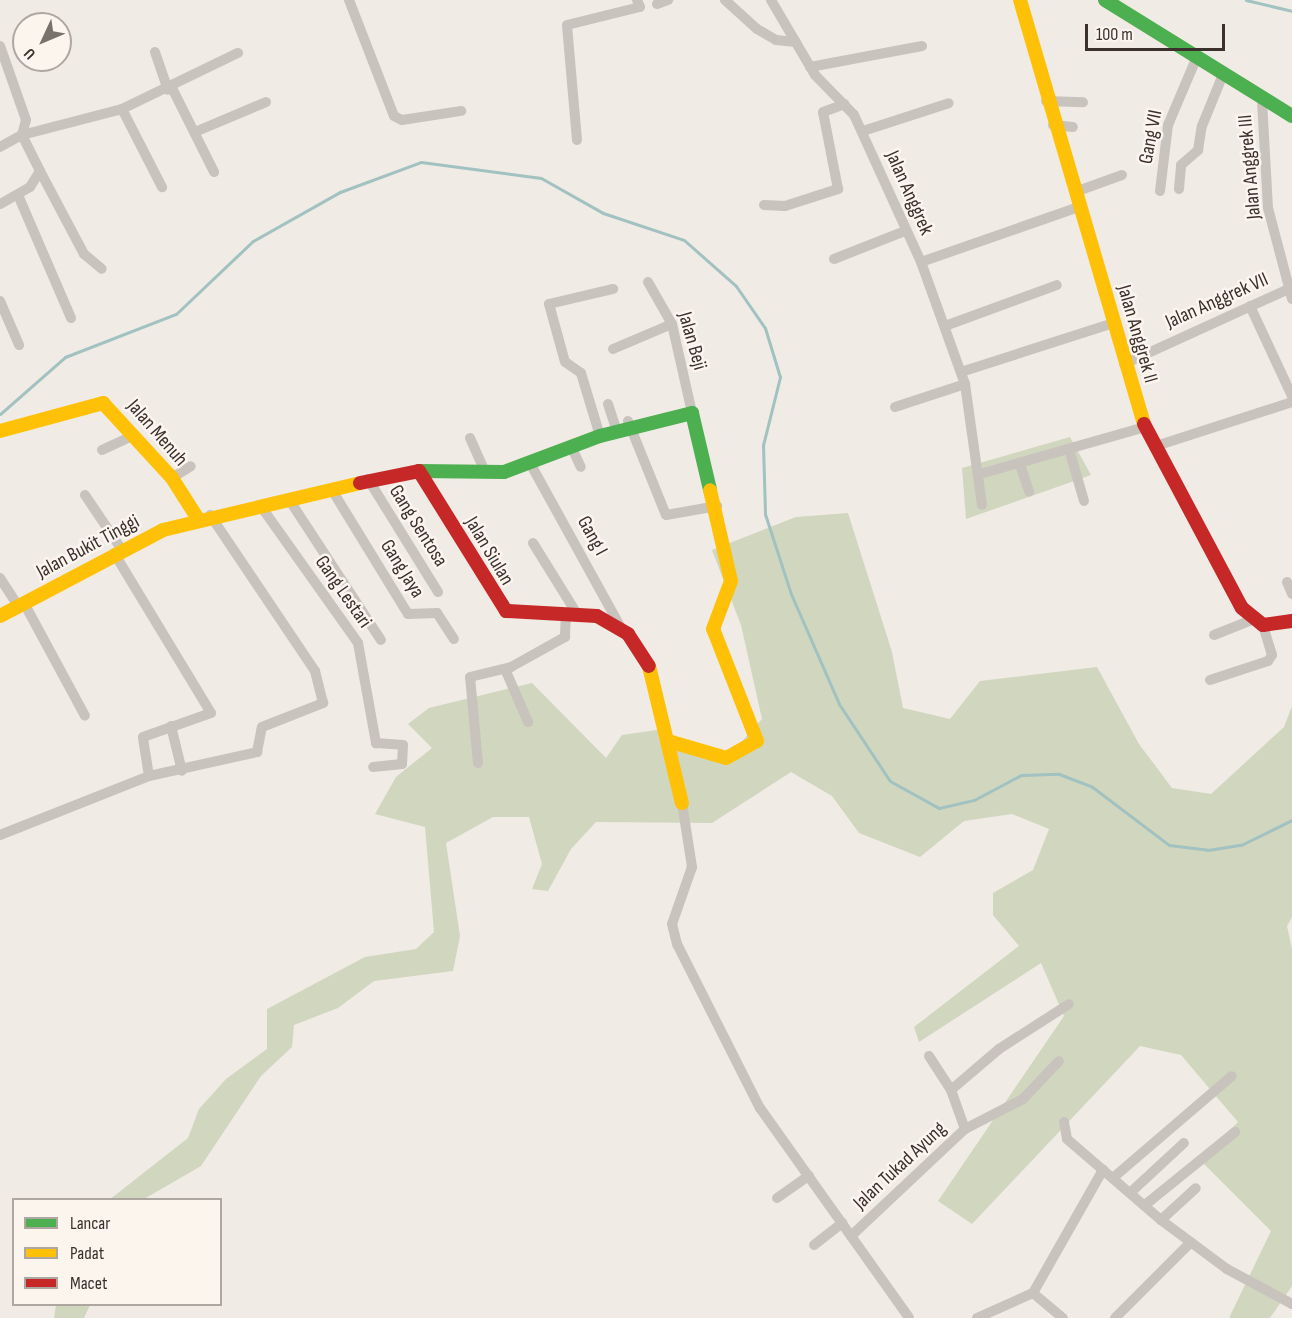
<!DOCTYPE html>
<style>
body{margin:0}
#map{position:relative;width:1292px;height:1318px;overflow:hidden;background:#f0ebe5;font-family:"Sofia Sans Condensed",sans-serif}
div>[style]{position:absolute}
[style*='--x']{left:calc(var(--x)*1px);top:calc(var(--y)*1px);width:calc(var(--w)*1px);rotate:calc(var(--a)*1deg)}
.green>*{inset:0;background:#d1d6bf}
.stream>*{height:3px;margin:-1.5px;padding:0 1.5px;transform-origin:1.5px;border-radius:1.5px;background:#a1c2c1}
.street>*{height:10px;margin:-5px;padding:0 5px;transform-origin:5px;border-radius:5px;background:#c9c3be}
.fast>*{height:14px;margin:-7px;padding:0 7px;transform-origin:7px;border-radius:7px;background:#4caf50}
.slow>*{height:14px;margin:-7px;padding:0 7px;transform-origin:7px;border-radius:7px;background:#ffc107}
.jam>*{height:14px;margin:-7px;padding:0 7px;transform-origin:7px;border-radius:7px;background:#c62828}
span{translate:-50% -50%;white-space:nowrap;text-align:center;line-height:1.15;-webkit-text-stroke:5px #fbf5ee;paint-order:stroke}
.street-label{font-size:20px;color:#3b302b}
.legend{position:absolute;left:12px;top:1198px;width:210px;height:108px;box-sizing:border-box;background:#fbf5ee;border:2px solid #aea6a0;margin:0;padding:8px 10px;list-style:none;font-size:18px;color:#3b302b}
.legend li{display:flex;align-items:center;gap:12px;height:30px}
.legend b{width:30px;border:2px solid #aea6a0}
.north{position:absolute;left:12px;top:12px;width:60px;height:60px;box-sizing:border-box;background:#fbf5ee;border:2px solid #aea6a0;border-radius:50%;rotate:226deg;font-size:16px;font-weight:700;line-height:24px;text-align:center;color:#3b302b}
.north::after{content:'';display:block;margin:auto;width:21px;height:27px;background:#7a716c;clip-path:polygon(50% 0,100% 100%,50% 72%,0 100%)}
.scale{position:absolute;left:1085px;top:24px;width:140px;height:27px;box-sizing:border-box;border:3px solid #3b302b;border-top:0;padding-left:8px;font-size:18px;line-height:21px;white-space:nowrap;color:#3b302b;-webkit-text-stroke:4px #fbf5ee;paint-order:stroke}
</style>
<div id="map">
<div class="green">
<i style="clip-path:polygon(1070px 437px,1091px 475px,966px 519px,962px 468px)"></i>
<i style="clip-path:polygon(848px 513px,892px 652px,903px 708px,950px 719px,980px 681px,1097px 667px,1139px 744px,1172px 788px,1211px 794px,1284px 727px,1292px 706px,1292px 917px,1287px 926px,1292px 949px,1292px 1286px,1270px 1318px,1229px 1318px,1271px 1231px,1200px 1160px,1238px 1122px,1181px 1055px,1140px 1046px,972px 1224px,938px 1201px,1064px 1016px,1041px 963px,919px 1042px,914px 1027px,1019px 946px,993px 915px,993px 893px,1033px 870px,1049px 829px,1012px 814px,964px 821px,920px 857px,859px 833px,832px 796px,791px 772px,712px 823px,596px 822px,571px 849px,548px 891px,532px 889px,542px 864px,529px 817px,493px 817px,446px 843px,460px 936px,453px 971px,374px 981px,338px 1008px,294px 1025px,292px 1047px,261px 1076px,201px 1166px,144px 1199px,109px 1200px,188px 1138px,199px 1109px,226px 1079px,267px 1049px,267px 1009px,365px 957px,416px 949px,434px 932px,425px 827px,375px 814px,396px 777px,432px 748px,408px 724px,429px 708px,532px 683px,606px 758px,622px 735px,657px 730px,727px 758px,762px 719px,741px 625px,712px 550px,796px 517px)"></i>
<i style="clip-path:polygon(56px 1305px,56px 1304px,90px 1305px,84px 1318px,54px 1318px)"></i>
</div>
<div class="stream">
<i style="--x:1246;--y:0;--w:47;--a:13.4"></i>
<i style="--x:0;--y:414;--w:86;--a:-41.2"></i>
<i style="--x:65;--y:357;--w:119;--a:-21.2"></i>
<i style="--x:176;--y:314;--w:106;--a:-43.5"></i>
<i style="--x:253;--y:241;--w:100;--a:-29.4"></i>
<i style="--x:340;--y:192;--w:86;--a:-20.3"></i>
<i style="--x:421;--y:162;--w:121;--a:7.6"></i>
<i style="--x:541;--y:178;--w:71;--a:29.4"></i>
<i style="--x:603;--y:213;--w:85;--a:18.4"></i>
<i style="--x:684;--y:240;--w:69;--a:41.5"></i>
<i style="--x:736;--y:286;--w:51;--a:55.4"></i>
<i style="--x:765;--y:328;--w:51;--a:73"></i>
<i style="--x:780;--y:377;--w:70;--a:104"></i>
<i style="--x:763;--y:445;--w:69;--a:88.3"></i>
<i style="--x:765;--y:514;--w:84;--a:72"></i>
<i style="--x:791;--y:594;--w:120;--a:66.4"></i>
<i style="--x:839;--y:704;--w:92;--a:56.5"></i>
<i style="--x:890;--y:781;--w:56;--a:28.9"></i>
<i style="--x:939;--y:808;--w:36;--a:-13"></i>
<i style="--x:974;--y:800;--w:53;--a:-28"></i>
<i style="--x:1021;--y:775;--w:38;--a:-2"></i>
<i style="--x:1059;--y:774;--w:34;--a:21"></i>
<i style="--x:1091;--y:786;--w:98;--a:37.1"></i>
<i style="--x:1169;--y:845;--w:39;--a:7"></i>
<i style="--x:1208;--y:850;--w:33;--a:-9"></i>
<i style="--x:1241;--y:845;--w:57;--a:-26.1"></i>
</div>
<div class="street">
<i style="--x:349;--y:0;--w:124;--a:68.8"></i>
<i style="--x:394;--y:116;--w:9;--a:27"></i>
<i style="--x:402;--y:120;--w:60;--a:-8.7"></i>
<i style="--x:725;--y:0;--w:43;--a:42.2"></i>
<i style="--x:757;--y:29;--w:22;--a:30"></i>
<i style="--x:776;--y:40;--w:20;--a:6"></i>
<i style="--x:771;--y:0;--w:87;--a:59.6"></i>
<i style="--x:815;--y:75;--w:56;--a:45.7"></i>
<i style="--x:854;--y:115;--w:162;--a:65.5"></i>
<i style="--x:921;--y:262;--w:130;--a:70.2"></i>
<i style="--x:965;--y:384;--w:122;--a:82"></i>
<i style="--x:657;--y:4;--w:12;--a:-20"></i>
<i style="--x:0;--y:46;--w:78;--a:70.6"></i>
<i style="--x:26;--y:120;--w:16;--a:105"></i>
<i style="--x:22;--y:135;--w:103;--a:-14.6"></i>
<i style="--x:122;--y:109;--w:129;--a:-25.8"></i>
<i style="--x:155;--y:52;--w:40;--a:71.1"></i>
<i style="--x:810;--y:67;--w:114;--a:-10.6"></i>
<i style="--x:172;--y:88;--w:94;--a:63.4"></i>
<i style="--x:1046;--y:101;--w:37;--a:2"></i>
<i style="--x:1262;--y:101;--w:107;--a:86.8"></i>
<i style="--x:1268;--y:208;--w:94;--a:75.2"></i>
<i style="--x:122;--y:109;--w:88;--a:62.9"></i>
<i style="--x:1053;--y:125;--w:20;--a:6"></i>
<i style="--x:863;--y:131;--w:90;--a:-18"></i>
<i style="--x:195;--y:132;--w:77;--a:-22.9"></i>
<i style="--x:577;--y:140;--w:115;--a:-95"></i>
<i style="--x:567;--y:25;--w:75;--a:-13.9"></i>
<i style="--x:640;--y:7;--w:8;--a:-113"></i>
<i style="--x:0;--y:147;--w:25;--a:-29"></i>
<i style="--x:22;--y:135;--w:40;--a:63.4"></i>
<i style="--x:40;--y:171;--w:19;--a:122"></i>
<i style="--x:30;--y:187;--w:34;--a:150"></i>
<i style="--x:40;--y:171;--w:94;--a:62.1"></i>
<i style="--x:84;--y:254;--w:23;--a:40"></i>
<i style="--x:1179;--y:189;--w:24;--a:-85"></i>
<i style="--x:1181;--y:165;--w:23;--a:-41"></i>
<i style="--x:1198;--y:150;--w:24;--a:-81"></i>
<i style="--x:1202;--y:126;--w:53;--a:-67.8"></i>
<i style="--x:1160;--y:191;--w:66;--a:-83.1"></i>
<i style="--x:1168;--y:125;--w:72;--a:-67"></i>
<i style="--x:1075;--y:192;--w:50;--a:-19.9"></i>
<i style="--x:18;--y:195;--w:134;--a:66.7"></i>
<i style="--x:764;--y:205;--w:21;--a:3"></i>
<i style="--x:785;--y:206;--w:56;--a:-17.8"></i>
<i style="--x:838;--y:189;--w:78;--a:-101"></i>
<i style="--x:823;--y:112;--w:23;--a:-20"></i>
<i style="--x:834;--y:259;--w:76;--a:-21.5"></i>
<i style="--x:921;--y:262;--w:167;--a:-19.2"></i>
<i style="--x:648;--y:282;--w:48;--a:60.3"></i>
<i style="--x:672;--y:324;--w:91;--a:77.3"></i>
<i style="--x:0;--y:301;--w:48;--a:66.6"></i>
<i style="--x:1250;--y:306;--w:99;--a:65"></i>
<i style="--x:945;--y:326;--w:119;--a:-20.1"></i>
<i style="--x:613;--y:349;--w:64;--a:-23"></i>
<i style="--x:1124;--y:364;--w:183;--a:-24.5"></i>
<i style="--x:961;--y:372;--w:161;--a:-17.8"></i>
<i style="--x:608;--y:404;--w:28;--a:72"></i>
<i style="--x:895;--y:407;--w:74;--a:-18.2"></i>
<i style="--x:628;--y:421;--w:101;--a:68"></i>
<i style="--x:666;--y:515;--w:52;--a:-10"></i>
<i style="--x:600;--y:436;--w:66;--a:-106.8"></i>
<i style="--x:581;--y:373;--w:19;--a:-145"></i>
<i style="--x:565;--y:362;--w:60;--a:-105.4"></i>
<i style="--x:549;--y:304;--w:66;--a:-13.2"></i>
<i style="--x:470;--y:438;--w:37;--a:66"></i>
<i style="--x:571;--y:446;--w:23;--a:65"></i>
<i style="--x:1156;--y:446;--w:143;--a:-17.9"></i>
<i style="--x:1069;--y:449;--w:54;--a:73.9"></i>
<i style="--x:102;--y:450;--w:35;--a:-25"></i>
<i style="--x:530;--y:463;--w:186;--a:61.1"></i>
<i style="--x:1020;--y:465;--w:28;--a:71"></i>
<i style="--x:980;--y:474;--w:172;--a:-15.9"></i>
<i style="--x:172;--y:478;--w:22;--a:-32"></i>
<i style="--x:368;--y:479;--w:133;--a:58.2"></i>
<i style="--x:332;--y:490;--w:145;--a:58.5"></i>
<i style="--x:408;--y:614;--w:29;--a:-2"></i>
<i style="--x:437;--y:613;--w:31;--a:57"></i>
<i style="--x:85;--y:495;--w:66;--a:56.1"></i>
<i style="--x:290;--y:501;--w:166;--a:56.8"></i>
<i style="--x:260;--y:505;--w:169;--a:54.6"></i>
<i style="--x:358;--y:643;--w:102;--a:79.8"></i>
<i style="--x:376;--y:743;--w:27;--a:4"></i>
<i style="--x:403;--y:745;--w:19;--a:93"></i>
<i style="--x:402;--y:764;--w:29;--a:174"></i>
<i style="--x:533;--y:543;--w:84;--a:58.2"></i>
<i style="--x:0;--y:578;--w:33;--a:57"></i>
<i style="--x:1287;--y:582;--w:13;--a:67"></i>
<i style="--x:24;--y:603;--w:128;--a:61.6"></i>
<i style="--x:1214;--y:635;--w:43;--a:-21.8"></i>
<i style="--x:505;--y:669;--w:58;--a:66.5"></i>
<i style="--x:1210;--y:680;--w:61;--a:-18.1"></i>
<i style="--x:1268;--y:661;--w:7;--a:-56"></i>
<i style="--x:1272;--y:655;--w:31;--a:-107"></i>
<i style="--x:171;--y:726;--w:46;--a:76.3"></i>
<i style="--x:478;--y:763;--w:86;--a:-95.3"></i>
<i style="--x:470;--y:677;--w:42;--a:-13.7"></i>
<i style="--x:511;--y:667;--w:62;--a:-29.1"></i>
<i style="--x:565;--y:637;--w:23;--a:-88"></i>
<i style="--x:149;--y:776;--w:111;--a:-12.5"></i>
<i style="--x:257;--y:752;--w:25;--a:-79"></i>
<i style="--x:262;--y:727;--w:66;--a:-21.5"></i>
<i style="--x:323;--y:703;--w:33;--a:-104"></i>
<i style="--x:315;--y:671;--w:188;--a:-123.9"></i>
<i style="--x:682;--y:803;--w:65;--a:81.1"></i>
<i style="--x:692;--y:867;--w:60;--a:109.3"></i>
<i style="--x:672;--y:924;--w:21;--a:76"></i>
<i style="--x:677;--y:944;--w:184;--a:63.2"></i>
<i style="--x:760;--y:1108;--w:257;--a:54.6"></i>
<i style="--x:0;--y:835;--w:160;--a:-21.6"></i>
<i style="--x:149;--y:776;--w:39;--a:-99"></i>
<i style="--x:143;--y:737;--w:72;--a:-19.4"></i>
<i style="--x:211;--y:713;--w:187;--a:-121.2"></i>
<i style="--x:929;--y:1056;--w:40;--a:57.1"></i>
<i style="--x:951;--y:1090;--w:41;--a:70.3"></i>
<i style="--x:951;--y:1090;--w:63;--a:-40.5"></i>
<i style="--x:999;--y:1049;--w:83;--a:-32.7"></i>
<i style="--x:1064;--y:1122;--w:17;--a:80"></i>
<i style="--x:1067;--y:1139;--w:124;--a:40.8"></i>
<i style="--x:1161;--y:1220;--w:82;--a:36.6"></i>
<i style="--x:1227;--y:1269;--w:74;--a:28.3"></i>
<i style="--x:1114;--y:1177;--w:155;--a:-40.6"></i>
<i style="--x:1131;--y:1192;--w:72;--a:-42.8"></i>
<i style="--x:777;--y:1198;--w:39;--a:-35"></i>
<i style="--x:1145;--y:1205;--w:116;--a:-39"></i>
<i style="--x:1161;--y:1220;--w:47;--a:-42.4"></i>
<i style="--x:851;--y:1236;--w:156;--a:-43.2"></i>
<i style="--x:965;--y:1129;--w:65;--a:-27.3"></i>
<i style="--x:1023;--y:1099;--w:52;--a:-46.5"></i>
<i style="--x:814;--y:1245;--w:36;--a:-38"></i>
<i style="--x:1033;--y:1293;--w:142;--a:-60.4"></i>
<i style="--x:977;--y:1318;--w:61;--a:-24.1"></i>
<i style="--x:1033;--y:1293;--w:39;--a:40"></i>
<i style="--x:1115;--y:1318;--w:107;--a:-45"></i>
</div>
<div class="fast">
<i style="--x:1105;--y:0;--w:220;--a:31.8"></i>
<i style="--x:419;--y:471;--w:85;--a:0.7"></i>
<i style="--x:504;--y:472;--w:103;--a:-20.6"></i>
<i style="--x:600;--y:436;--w:95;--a:-14"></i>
<i style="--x:692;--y:413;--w:79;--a:76.8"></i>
</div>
<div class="slow">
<i style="--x:1020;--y:0;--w:442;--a:73.7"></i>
<i style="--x:0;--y:431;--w:107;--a:-15.2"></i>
<i style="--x:103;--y:403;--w:102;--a:47.4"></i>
<i style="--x:172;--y:478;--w:49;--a:57.6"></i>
<i style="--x:0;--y:616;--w:184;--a:-27.8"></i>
<i style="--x:163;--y:530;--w:203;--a:-13.4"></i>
<i style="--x:649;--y:666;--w:141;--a:76.5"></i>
<i style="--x:668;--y:741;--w:60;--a:16.3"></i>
<i style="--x:726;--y:758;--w:35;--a:-29"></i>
<i style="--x:757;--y:741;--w:120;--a:-111.4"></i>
<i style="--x:713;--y:629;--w:51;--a:-69.4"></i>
<i style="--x:731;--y:581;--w:93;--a:-103"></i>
</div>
<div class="jam">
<i style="--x:1144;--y:424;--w:208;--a:62"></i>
<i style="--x:1242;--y:608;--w:27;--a:39"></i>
<i style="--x:1263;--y:625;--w:29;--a:-8"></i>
<i style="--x:360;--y:483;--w:60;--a:-11.5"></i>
<i style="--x:419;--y:471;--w:165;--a:58.1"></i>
<i style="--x:506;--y:611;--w:91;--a:3.1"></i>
<i style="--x:597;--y:616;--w:36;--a:30"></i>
<i style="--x:628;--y:634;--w:38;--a:57"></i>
</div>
<div class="street-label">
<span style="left:1151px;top:137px;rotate:-79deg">Gang VII</span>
<span style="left:1250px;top:167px;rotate:-95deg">Jalan Anggrek III</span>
<span style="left:909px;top:193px;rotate:66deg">Jalan Anggrek</span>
<span style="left:1217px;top:301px;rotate:-24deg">Jalan Anggrek VII</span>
<span style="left:1137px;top:334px;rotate:74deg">Jalan Anggrek II</span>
<span style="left:692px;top:341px;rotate:74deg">Jalan Beji</span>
<span style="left:157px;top:433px;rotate:49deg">Jalan Menuh</span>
<span style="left:418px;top:526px;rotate:58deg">Gang Sentosa</span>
<span style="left:592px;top:536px;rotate:61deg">Gang I</span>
<span style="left:88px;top:547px;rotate:-28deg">Jalan Bukit Tinggi</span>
<span style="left:489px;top:551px;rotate:59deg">Jalan Siulan</span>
<span style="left:402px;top:569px;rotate:58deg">Gang Jaya</span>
<span style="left:343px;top:592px;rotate:55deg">Gang Lestari</span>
<span style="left:900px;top:1166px;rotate:-43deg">Jalan Tukad Ayung</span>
</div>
<ul class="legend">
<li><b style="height:8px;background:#4caf50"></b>Lancar</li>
<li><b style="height:8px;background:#ffc107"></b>Padat</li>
<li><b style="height:8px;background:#c62828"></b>Macet</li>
</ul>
<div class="north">U</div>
<div class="scale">100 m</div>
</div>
